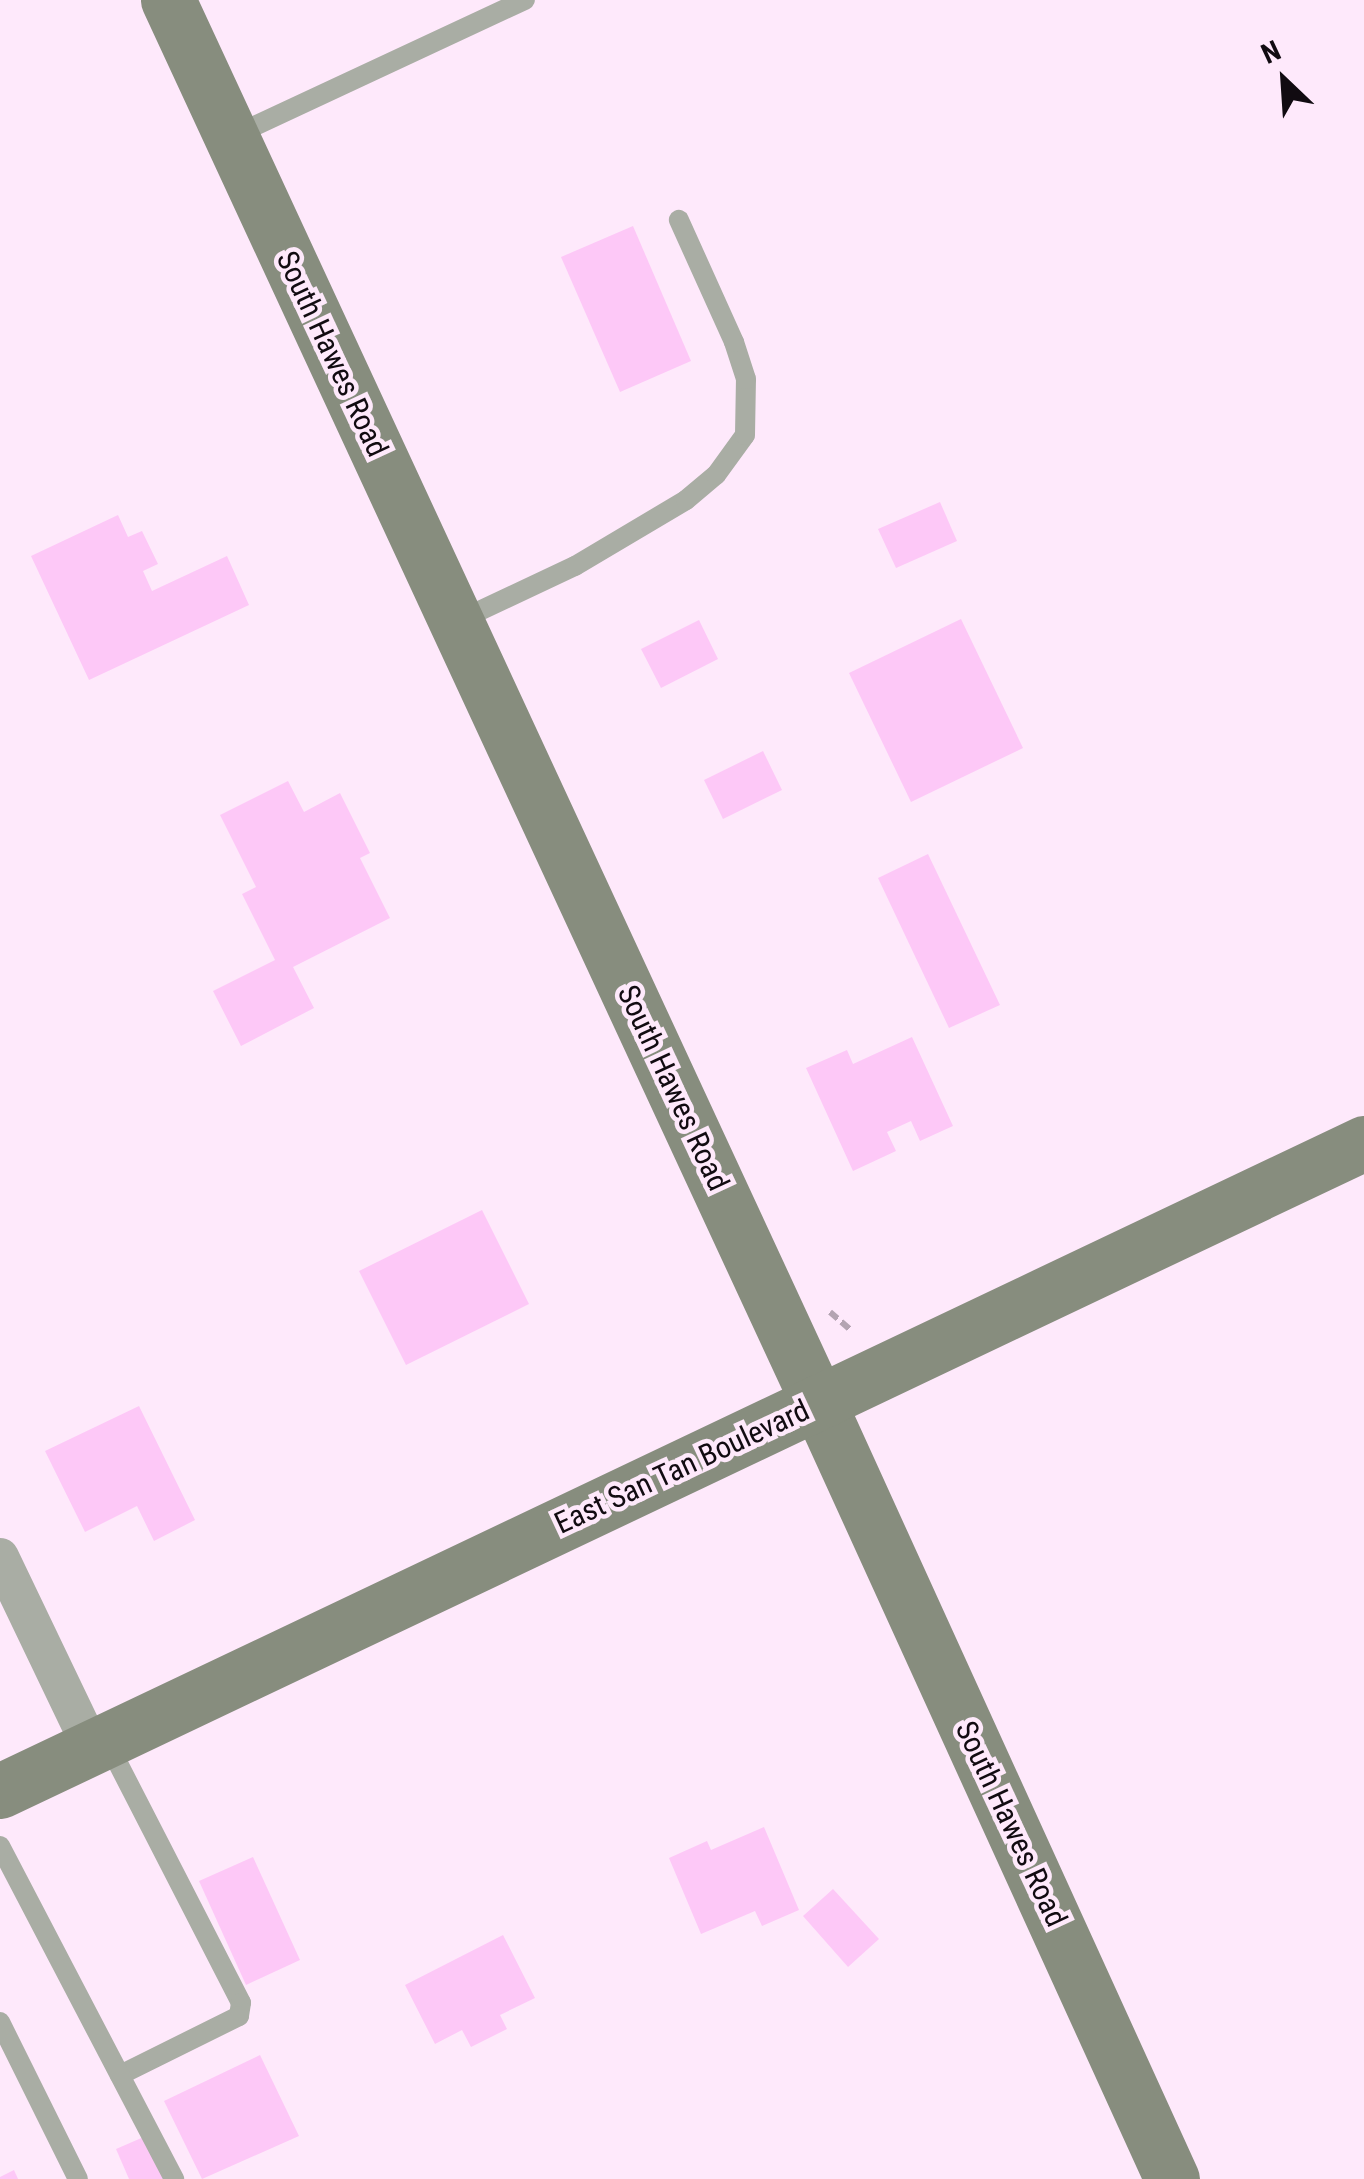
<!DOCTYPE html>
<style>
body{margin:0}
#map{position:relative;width:1364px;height:2179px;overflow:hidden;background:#fee9fb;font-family:"Roboto Condensed",sans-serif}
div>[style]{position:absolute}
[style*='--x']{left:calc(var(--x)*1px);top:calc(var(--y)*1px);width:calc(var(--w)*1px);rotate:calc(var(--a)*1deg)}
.building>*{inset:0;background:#fdc8f7}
.path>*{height:6px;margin-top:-3px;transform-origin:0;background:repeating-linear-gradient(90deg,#b4a4b2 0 10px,transparent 0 15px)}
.lane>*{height:20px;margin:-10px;padding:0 10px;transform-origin:10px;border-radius:10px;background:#a9ada4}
.street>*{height:38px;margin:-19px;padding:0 19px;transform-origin:19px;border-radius:19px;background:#a9ada4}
.secondary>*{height:55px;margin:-27.5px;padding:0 27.5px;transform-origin:27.5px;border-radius:27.5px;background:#878d7e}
span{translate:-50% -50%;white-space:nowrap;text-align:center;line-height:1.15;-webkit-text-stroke:9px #fee9fb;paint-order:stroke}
.street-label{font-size:30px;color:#110b11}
.north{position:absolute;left:1234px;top:30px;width:100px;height:100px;-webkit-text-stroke:8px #fee9fb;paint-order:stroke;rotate:335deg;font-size:28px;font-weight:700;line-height:40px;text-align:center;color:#110b11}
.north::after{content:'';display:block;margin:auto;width:35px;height:45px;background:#110b11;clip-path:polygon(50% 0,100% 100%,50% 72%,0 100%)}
</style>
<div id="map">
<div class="building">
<i style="clip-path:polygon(633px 226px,691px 361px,620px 392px,561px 257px)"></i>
<i style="clip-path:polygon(940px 502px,957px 541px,896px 568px,878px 529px)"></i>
<i style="clip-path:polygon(118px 515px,128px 537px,142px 531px,158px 564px,143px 571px,152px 591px,227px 556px,249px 605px,89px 680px,31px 556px)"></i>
<i style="clip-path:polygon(961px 619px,1023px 748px,911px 802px,849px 673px)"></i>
<i style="clip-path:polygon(699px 620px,718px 659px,661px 688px,641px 649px)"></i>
<i style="clip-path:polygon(763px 751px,782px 790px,723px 819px,704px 780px)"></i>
<i style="clip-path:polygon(288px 781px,304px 812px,340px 793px,370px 853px,360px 858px,390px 918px,293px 967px,314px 1008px,241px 1046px,213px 991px,275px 960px,242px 894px,256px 887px,220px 815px)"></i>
<i style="clip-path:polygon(928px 854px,1000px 1005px,949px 1028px,878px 878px)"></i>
<i style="clip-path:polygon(912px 1037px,953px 1126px,920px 1141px,911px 1121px,887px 1132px,896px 1151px,853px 1171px,806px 1068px,847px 1050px,853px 1064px)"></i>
<i style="clip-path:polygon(482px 1210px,529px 1304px,406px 1365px,359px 1271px)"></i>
<i style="clip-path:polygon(139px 1406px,195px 1520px,154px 1541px,137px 1506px,85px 1532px,45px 1451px)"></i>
<i style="clip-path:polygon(764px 1827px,799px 1910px,762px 1926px,755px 1911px,701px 1934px,669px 1858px,707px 1841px,711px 1850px)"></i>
<i style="clip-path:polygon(253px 1857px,300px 1960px,246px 1985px,199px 1881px)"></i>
<i style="clip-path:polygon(833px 1889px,879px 1939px,848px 1967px,803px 1916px)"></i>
<i style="clip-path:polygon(503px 1935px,535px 1998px,500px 2015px,507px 2029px,471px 2047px,462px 2030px,435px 2044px,405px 1985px)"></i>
<i style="clip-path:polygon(260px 2055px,299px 2136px,202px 2179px,164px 2101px)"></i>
<i style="clip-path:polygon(146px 2136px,165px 2179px,129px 2179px,116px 2149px)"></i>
<i style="clip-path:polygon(14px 2170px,18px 2179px,0 2179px,0 2177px)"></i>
</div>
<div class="path">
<i style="--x:830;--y:1312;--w:28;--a:41"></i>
</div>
<div class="lane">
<i style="--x:233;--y:136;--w:322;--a:-25"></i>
<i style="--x:458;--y:621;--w:129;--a:-25.2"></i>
<i style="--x:575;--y:566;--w:129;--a:-30.7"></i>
<i style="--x:686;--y:500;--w:39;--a:-40"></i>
<i style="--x:716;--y:475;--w:49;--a:-54.1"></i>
<i style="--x:745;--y:435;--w:56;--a:-89"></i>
<i style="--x:746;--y:379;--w:39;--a:-108"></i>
<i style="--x:734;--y:342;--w:134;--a:-114.3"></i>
<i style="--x:107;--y:1742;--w:293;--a:62.8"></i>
<i style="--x:241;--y:2003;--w:13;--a:99"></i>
<i style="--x:239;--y:2016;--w:133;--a:153.6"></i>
<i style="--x:0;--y:1846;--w:376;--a:62.4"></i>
<i style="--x:0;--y:2022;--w:175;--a:63.6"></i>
</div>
<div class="street">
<i style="--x:0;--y:1557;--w:211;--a:64.4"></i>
</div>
<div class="secondary">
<i style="--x:168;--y:0;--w:1545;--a:65.13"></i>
<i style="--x:818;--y:1402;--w:854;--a:65.51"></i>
<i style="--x:0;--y:1791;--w:1510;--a:-25.41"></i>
</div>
<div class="street-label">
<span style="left:332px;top:354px;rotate:65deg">South Hawes Road</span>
<span style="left:673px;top:1088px;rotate:65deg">South Hawes Road</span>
<span style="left:682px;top:1467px;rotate:-25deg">East San Tan Boulevard</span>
<span style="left:1011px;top:1824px;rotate:65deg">South Hawes Road</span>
</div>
<div class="north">N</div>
</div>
